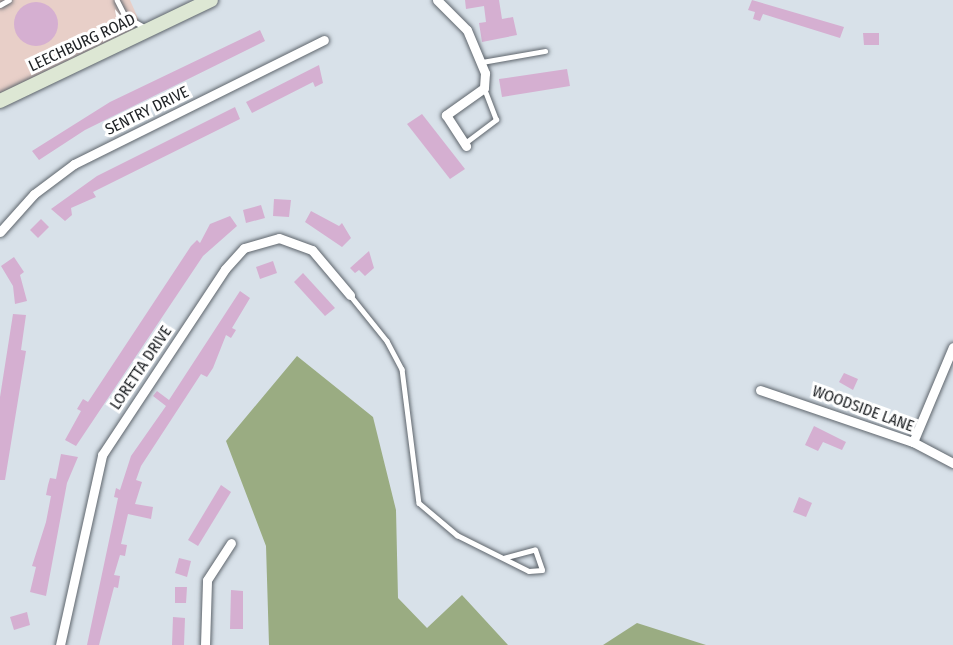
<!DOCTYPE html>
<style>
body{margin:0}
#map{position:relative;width:953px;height:645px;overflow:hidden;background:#d8e1e9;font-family:"Fira Sans Condensed",sans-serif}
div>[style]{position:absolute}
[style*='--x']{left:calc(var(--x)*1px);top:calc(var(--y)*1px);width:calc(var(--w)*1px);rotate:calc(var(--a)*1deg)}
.industrial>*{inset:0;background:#e8cfc8}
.forest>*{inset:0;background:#9aac82}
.building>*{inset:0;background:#d5afd1}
.round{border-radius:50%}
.roads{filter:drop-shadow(0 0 2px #5e656c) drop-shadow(0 0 2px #5e656c)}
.lane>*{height:4.5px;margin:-2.25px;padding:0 2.25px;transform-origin:2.25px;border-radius:2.25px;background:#fff}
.street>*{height:9px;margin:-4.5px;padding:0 4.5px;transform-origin:4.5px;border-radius:4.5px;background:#fff}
.secondary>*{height:14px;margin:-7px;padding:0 7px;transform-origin:7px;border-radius:7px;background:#dde7d4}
span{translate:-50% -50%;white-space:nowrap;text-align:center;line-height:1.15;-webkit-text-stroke:6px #fff;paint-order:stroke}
.street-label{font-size:16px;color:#1e2124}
</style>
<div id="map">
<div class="industrial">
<i style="clip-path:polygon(0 0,130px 0,144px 32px,0 97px)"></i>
</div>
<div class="forest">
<i style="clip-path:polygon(297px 356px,373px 417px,396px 510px,398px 598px,427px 628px,462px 595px,508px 645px,269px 645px,266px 546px,226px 441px)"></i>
<i style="clip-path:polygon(637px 623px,706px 645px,603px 645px)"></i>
</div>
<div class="building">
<i style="clip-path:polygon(465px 0,499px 0,502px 19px,513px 17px,517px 35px,482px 42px,479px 23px,486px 22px,484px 6px,466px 9px)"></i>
<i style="clip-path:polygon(752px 0,844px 27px,840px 38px,763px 14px,760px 21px,753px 19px,755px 12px,748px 10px)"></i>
<i class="round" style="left:14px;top:2px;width:44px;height:44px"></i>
<i style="clip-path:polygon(260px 30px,265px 41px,85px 130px,39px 160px,32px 151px,110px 102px)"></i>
<i style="clip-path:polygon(863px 33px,879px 33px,879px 45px,864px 45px)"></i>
<i style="clip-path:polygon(319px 65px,323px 83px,315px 87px,313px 82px,252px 113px,246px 102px)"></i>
<i style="clip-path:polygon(567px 69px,570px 86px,502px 97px,499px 79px)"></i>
<i style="clip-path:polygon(235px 107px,240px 119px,93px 192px,96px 197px,71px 208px,72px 215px,65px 221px,51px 209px,97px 176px)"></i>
<i style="clip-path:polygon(422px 114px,465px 169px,450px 179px,407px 124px)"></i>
<i style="clip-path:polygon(274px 199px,291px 200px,289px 217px,273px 216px)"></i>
<i style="clip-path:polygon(261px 205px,265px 218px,246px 223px,243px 210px)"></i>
<i style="clip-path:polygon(311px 211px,339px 226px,342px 223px,351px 238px,342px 247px,305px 222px)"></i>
<i style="clip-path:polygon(230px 216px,237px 226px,203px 256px,76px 446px,65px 440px,81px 411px,77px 409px,83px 399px,88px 402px,191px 246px,197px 240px,200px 243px,210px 224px)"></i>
<i style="clip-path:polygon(41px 219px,49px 227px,38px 238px,30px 230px)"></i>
<i style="clip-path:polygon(369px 251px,374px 268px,365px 276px,359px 270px,355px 273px,350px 268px)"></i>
<i style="clip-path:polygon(14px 257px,24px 272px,20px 275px,27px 301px,15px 304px,13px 286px,1px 266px)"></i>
<i style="clip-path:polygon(273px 261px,277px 273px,260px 279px,256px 267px)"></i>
<i style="clip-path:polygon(303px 273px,335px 308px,325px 316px,294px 282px)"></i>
<i style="clip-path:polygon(240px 291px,250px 298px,232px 328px,236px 330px,231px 338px,226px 335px,213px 368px,207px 377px,201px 374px,141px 466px,136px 480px,142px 482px,135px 504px,153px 507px,151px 519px,128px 514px,121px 544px,127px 545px,125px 556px,120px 555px,114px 575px,120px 576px,118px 588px,114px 587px,99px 645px,87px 645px,118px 498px,114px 497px,116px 488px,120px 490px,131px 456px,166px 406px,153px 396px,157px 391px,169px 400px)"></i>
<i style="clip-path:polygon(13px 314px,26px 315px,21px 350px,26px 351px,5px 480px,0 480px,0 397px)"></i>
<i style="clip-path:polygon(844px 373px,858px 379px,853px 390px,839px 382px)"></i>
<i style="clip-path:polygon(814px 426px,846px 442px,842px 450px,823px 442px,818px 451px,805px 445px)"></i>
<i style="clip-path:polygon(61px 454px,78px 457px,67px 483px,46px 596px,30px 592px,36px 567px,32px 566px,46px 522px,51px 496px,46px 495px,48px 485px,50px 478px,56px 479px)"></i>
<i style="clip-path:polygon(221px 485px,231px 492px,198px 546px,188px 540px)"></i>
<i style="clip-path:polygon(799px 497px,812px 503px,806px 517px,793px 512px)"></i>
<i style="clip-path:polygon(179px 558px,191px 561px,187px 577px,175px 573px)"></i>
<i style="clip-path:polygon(175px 587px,187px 587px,186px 603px,175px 603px)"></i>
<i style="clip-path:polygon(231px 590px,243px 591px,243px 629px,230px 629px)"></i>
<i style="clip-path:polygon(27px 612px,30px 625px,14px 630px,10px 617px)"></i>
<i style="clip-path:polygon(173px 617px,185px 618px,184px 645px,172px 645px)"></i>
</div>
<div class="roads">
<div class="lane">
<i style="--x:117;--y:0;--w:18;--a:63"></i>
<i style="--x:125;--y:16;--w:24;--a:30"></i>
<i style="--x:0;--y:5;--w:10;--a:-29"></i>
<i style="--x:482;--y:62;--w:64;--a:-9.9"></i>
<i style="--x:465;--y:143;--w:39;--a:-37"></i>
<i style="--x:496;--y:120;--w:34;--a:-111"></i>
<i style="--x:350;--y:295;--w:59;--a:51.2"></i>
<i style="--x:387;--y:341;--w:32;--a:62"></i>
<i style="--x:402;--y:369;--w:135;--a:82.8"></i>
<i style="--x:419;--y:503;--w:50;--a:40.1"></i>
<i style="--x:457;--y:535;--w:80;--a:26.6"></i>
<i style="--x:529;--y:571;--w:13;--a:-4"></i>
<i style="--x:542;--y:570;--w:21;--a:-109"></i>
<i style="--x:535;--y:550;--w:31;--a:165"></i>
</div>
<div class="street">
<i style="--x:437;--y:0;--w:42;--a:45"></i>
<i style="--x:467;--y:30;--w:47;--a:67.3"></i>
<i style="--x:485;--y:73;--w:15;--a:94"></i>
<i style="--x:484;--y:88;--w:47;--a:144.6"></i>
<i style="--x:446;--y:115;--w:37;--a:57"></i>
<i style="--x:0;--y:232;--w:51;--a:-48.2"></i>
<i style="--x:34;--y:194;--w:50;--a:-36.9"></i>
<i style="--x:74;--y:164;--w:279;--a:-26.4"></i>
<i style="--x:760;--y:390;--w:162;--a:18.8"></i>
<i style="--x:913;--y:442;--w:45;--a:27.7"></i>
<i style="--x:913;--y:442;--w:103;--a:-67.2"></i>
<i style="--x:60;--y:645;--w:195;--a:-77.5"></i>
<i style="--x:102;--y:455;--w:223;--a:-56.5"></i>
<i style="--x:225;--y:269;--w:28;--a:-48"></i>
<i style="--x:244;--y:248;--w:36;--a:-16"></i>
<i style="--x:279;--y:238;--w:35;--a:20"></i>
<i style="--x:312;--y:250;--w:59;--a:49.8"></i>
<i style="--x:205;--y:645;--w:65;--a:-88.2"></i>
<i style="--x:207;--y:580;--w:44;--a:-57"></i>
</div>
<div class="secondary">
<i style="--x:0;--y:101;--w:234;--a:-25.6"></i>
</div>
</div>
<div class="street-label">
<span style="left:82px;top:43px;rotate:-25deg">LEECHBURG ROAD</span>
<span style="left:147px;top:111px;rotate:-26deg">SENTRY DRIVE</span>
<span style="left:141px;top:368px;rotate:-56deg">LORETTA DRIVE</span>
<span style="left:863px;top:409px;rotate:20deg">WOODSIDE LANE</span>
</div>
</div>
